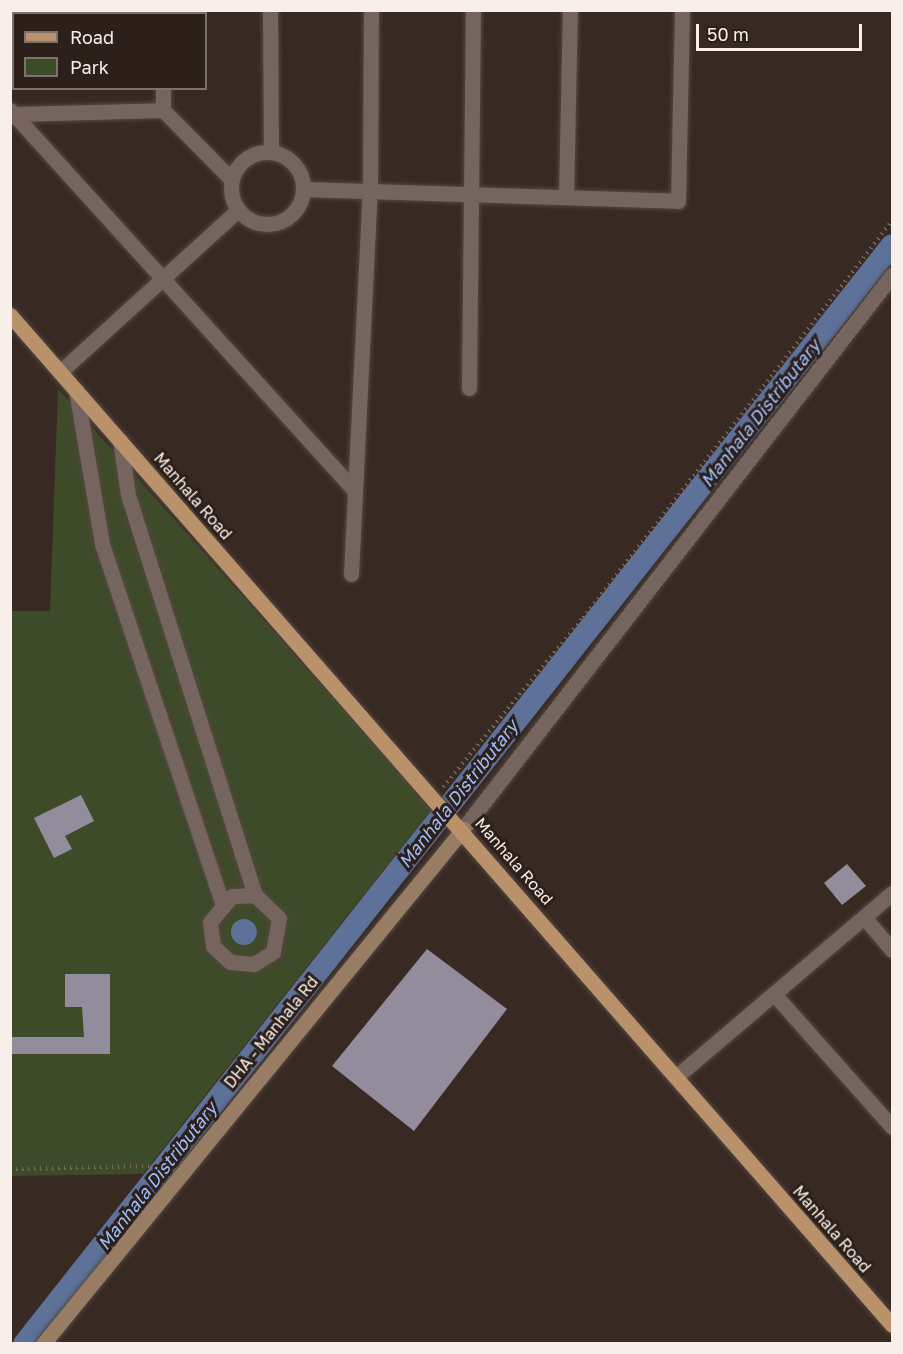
<!DOCTYPE html>
<style>
body{margin:0}
#map{position:relative;width:903px;height:1354px;overflow:hidden;background:#382923;font-family:"Golos Text",sans-serif}
div>[style]{position:absolute}
[style*='--x']{left:calc(var(--x)*1px);top:calc(var(--y)*1px);width:calc(var(--w)*1px);rotate:calc(var(--a)*1deg)}
.green>*{inset:0;background:#3e4b28}
.water>*{inset:0;background:#5d7199}
.round{border-radius:50%}
.canal>*{height:22px;margin:-11px;padding:0 11px;transform-origin:11px;border-radius:11px;background:#5d7199}
.building>*{inset:0;background:#938c9c}
.path>*{height:4px;margin-top:-2px;transform-origin:0;background:repeating-linear-gradient(90deg,#756862 0 1.5px,transparent 0 6px)}
.roads{filter:drop-shadow(0 0 2px #534741) drop-shadow(0 0 2px #534741)}
.street>*{height:15px;margin:-7.5px;padding:0 7.5px;transform-origin:7.5px;border-radius:7.5px;background:#76655e}
.street>.ring{margin:-7.5px;padding:0;box-sizing:content-box;background:none;border:15px solid #76655e;border-radius:50%}
.secondary>*{height:15px;margin:-7.5px;padding:0 7.5px;transform-origin:7.5px;border-radius:7.5px;background:#987c64}
.primary>*{height:15px;margin:-7.5px;padding:0 7.5px;transform-origin:7.5px;border-radius:7.5px;background:#b9926b}
span{translate:-50% -50%;white-space:nowrap;text-align:center;line-height:1.15;-webkit-text-stroke:6px #2d201a;paint-order:stroke}
.street-label{font-size:16px;color:#f8eeea}
.water-label{font-size:18px;color:#9ebffe;font-style:italic}
.frame{position:absolute;inset:0;border:12px solid #f8eeea;pointer-events:none}
.legend{position:absolute;left:12px;top:12px;width:195px;height:78px;box-sizing:border-box;background:#2d201a;border:2px solid #7e726d;margin:0;padding:8px 10px;list-style:none;font-size:18px;color:#f8eeea}
.legend li{display:flex;align-items:center;gap:12px;height:30px}
.legend b{width:30px;border:2px solid #7e726d}
.scale{position:absolute;left:696px;top:24px;width:166px;height:27px;box-sizing:border-box;border:3px solid #f8eeea;border-top:0;padding-left:8px;font-size:18px;line-height:21px;white-space:nowrap;color:#f8eeea;-webkit-text-stroke:4px #2d201a;paint-order:stroke}
</style>
<div id="map">
<div class="green">
<i style="clip-path:polygon(58px 389px,432px 809px,143px 1174px,11px 1176px,11px 611px,50px 611px)"></i>
</div>
<div class="water">
<i class="round" style="left:231px;top:919px;width:26px;height:26px"></i>
</div>
<div class="canal">
<i style="--x:24;--y:1344;--w:1400;--a:-51.7"></i>
</div>
<div class="building">
<i style="clip-path:polygon(81px 795px,94px 821px,65px 836px,72px 849px,54px 858px,34px 818px)"></i>
<i style="clip-path:polygon(847px 864px,866px 886px,842px 905px,824px 883px)"></i>
<i style="clip-path:polygon(427px 949px,507px 1009px,414px 1131px,332px 1066px)"></i>
<i style="clip-path:polygon(65px 974px,110px 974px,110px 1054px,10px 1054px,10px 1037px,84px 1037px,82px 1007px,65px 1007px)"></i>
</div>
<div class="path">
<i style="--x:443;--y:787;--w:219;--a:-50.4"></i>
<i style="--x:583;--y:618;--w:503;--a:-52.11"></i>
<i style="--x:10;--y:1169;--w:140;--a:-1.2"></i>
<i style="--x:150;--y:1166;--w:14;--a:21"></i>
</div>
<div class="roads">
<div class="street">
<i style="--x:270;--y:10;--w:142;--a:89.6"></i>
<i style="--x:165;--y:14;--w:4;--a:-90"></i>
<i style="--x:163;--y:88;--w:22;--a:90"></i>
<i style="--x:163;--y:110;--w:98;--a:45.4"></i>
<i style="--x:10;--y:110;--w:514;--a:47.84"></i>
<i style="--x:15;--y:114;--w:148;--a:-1.5"></i>
<i class="ring" style="left:231px;top:152px;width:57px;height:57px"></i>
<i style="--x:303;--y:189;--w:375;--a:1.8"></i>
<i style="--x:678;--y:201;--w:191;--a:-88.8"></i>
<i style="--x:566;--y:197;--w:187;--a:-88.8"></i>
<i style="--x:60;--y:372;--w:241;--a:-42.3"></i>
<i style="--x:469;--y:388;--w:378;--a:-89.4"></i>
<i style="--x:76;--y:390;--w:156;--a:80.4"></i>
<i style="--x:102;--y:544;--w:379;--a:71.5"></i>
<i style="--x:120;--y:440;--w:56;--a:81.7"></i>
<i style="--x:128;--y:495;--w:420;--a:72.4"></i>
<i style="--x:255;--y:895;--w:33;--a:44"></i>
<i style="--x:279;--y:918;--w:35;--a:100"></i>
<i style="--x:273;--y:952;--w:22;--a:148"></i>
<i style="--x:254;--y:964;--w:24;--a:-175"></i>
<i style="--x:230;--y:962;--w:23;--a:-137"></i>
<i style="--x:213;--y:946;--w:24;--a:-97"></i>
<i style="--x:210;--y:922;--w:34;--a:-50"></i>
<i style="--x:232;--y:896;--w:23;--a:-2"></i>
<i style="--x:351;--y:574;--w:383;--a:-87.2"></i>
<i style="--x:370;--y:191;--w:181;--a:-89.7"></i>
<i style="--x:463;--y:829;--w:701;--a:-52.25"></i>
<i style="--x:864;--y:917;--w:43;--a:49.7"></i>
<i style="--x:774;--y:994;--w:178;--a:48.4"></i>
<i style="--x:677;--y:1076;--w:282;--a:-40.4"></i>
</div>
<div class="secondary">
<i style="--x:43;--y:1344;--w:665;--a:-50.8"></i>
</div>
<div class="primary">
<i style="--x:10;--y:315;--w:1341;--a:48.87"></i>
</div>
</div>
<div class="street-label">
<span style="left:193px;top:496px;rotate:49deg">Manhala Road</span>
<span style="left:514px;top:861px;rotate:49deg">Manhala Road</span>
<span style="left:271px;top:1032px;rotate:-51deg">DHA - Manhala Rd</span>
<span style="left:832px;top:1229px;rotate:49deg">Manhala Road</span>
</div>
<div class="water-label">
<span style="left:760px;top:413px;rotate:-52deg">Manhala Distributary</span>
<span style="left:458px;top:794px;rotate:-52deg">Manhala Distributary</span>
<span style="left:157px;top:1176px;rotate:-52deg">Manhala Distributary</span>
</div>
<div class="frame"></div>
<ul class="legend">
<li><b style="height:8px;background:#b9926b"></b>Road</li>
<li><b style="height:16px;background:#3e4b28"></b>Park</li>
</ul>
<div class="scale">50 m</div>
</div>
